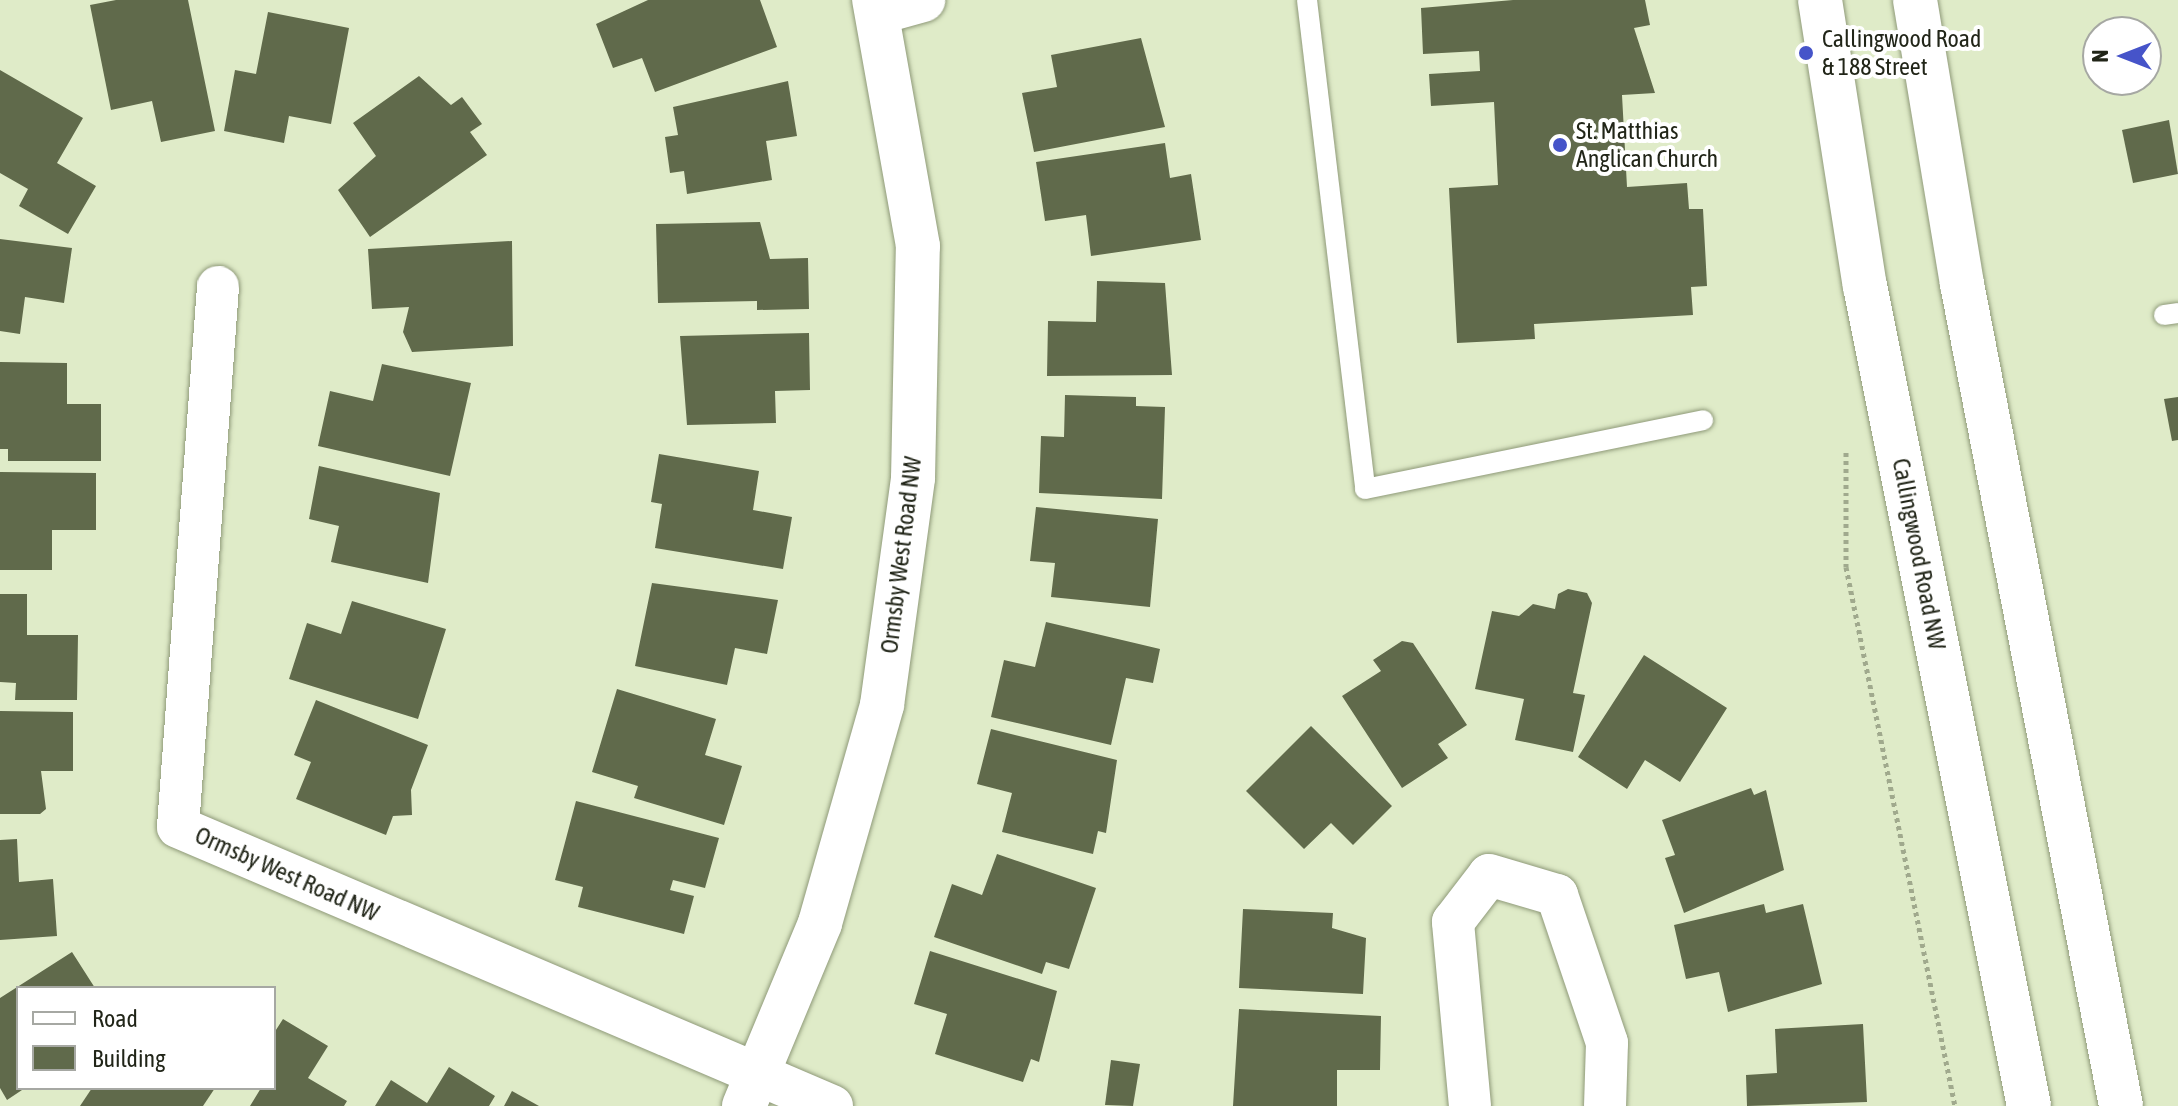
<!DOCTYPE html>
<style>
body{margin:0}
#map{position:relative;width:2178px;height:1106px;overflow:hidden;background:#dfebc8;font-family:"Asap Condensed",sans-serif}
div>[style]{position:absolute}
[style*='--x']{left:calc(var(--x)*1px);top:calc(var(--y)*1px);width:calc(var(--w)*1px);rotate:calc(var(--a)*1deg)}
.building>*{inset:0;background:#606a4b}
.path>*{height:5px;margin-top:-2.5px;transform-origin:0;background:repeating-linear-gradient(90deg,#a0a98d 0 4px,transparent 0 8px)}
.roads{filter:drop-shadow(0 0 2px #8f9a79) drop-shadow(0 0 2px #8f9a79)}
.lane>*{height:20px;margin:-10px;padding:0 10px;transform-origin:10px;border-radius:10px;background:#fff}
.street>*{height:42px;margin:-21px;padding:0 21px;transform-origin:21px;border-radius:21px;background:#fff}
.secondary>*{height:44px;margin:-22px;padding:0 22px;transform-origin:22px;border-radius:22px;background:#fff}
.dots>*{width:22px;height:22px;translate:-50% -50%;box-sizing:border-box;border:4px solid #fff;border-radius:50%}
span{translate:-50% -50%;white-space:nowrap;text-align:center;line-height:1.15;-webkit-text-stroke:8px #fff;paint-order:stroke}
.poi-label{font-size:24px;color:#212518}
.left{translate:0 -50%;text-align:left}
.street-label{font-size:24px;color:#212518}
.legend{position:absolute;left:16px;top:986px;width:260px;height:104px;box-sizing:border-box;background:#fff;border:2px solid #a6a8a3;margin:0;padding:10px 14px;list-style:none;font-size:24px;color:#212518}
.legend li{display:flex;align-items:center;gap:16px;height:40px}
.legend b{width:40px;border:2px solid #a6a8a3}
.north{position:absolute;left:2082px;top:16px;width:80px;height:80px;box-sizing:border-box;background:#fff;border:2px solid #a6a8a3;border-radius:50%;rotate:270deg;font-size:22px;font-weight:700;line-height:32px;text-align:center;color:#212518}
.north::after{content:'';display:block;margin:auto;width:28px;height:36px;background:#4654c9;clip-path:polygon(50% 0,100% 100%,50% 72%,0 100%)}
</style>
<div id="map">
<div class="building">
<i style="clip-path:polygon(116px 0,188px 0,215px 131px,161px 142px,152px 101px,111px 110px,90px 5px)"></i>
<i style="clip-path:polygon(648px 0,760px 0,777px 47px,655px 92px,642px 58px,613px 68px,596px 24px)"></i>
<i style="clip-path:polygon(1513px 0,1645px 0,1650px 25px,1634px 28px,1655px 93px,1622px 95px,1627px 187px,1687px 183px,1689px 209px,1703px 209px,1707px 286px,1691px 287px,1693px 315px,1534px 324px,1535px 339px,1457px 343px,1449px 188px,1498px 185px,1494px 102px,1431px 106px,1429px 74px,1480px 71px,1479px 51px,1423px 54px,1421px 8px)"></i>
<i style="clip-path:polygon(268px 12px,349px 28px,331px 124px,289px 116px,284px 143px,224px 131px,235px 70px,256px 74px)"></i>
<i style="clip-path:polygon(1141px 38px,1165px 127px,1034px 152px,1022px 93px,1057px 87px,1051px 55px)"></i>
<i style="clip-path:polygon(0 70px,83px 118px,57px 163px,96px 186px,68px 234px,19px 206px,28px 189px,0 173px)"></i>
<i style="clip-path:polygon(419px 76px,451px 105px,462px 97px,482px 124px,470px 132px,487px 155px,370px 237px,338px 190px,376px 156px,353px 123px)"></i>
<i style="clip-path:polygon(788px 81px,797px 136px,766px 141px,772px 180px,687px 194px,684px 171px,670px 173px,665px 137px,678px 135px,673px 107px)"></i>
<i style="clip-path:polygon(2169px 120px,2178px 174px,2133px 183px,2122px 130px)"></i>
<i style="clip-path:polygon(1165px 143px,1170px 178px,1191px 174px,1201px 240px,1091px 256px,1086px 215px,1045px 221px,1036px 162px)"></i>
<i style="clip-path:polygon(760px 222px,770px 259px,808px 258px,809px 309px,757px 310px,757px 301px,658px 303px,656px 224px)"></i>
<i style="clip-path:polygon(0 239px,72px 248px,64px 303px,25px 297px,20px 334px,0 331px)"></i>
<i style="clip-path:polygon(512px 241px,513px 346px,412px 352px,403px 332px,409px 307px,372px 309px,368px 249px)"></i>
<i style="clip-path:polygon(1097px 281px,1165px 283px,1172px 375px,1047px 376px,1048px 321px,1096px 322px)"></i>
<i style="clip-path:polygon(809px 333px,810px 390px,775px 391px,776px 423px,687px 425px,680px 336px)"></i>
<i style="clip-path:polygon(0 362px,67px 363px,67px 404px,101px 404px,101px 461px,8px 461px,8px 449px,0 449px)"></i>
<i style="clip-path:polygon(382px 364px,471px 383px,450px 476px,318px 446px,330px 391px,373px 401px)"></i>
<i style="clip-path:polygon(1065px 395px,1136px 397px,1136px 406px,1165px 407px,1162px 499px,1039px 493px,1041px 436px,1064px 437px)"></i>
<i style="clip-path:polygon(2178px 397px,2178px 440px,2172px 441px,2164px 399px)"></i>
<i style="clip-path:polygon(659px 454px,759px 471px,753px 510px,792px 517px,783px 569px,655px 548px,662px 504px,651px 502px)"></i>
<i style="clip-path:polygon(319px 466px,440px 493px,428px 583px,331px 562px,339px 526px,309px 519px)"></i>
<i style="clip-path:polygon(0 472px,96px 473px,96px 530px,52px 530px,52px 570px,0 570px)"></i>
<i style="clip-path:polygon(1036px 507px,1158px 519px,1150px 607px,1051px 597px,1055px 563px,1030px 561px)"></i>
<i style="clip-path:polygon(652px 583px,778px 600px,767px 654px,735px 648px,727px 685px,635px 666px)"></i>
<i style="clip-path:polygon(1568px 589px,1587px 593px,1592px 603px,1573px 693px,1585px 695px,1573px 752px,1515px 740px,1524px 699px,1475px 689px,1492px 611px,1519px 616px,1533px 604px,1555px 609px,1558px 594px)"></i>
<i style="clip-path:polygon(0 594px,27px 594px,27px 635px,78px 635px,77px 700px,15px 700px,16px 683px,0 682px)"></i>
<i style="clip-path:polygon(352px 601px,446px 629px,418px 719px,289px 679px,307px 623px,341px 634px)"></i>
<i style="clip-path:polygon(1046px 622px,1160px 649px,1153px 683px,1126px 678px,1111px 745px,991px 717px,1004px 660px,1035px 667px)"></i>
<i style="clip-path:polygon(1402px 641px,1413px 643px,1467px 725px,1438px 744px,1448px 758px,1402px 788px,1342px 696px,1381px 671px,1373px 660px)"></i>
<i style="clip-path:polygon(1644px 655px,1727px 708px,1680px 782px,1645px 760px,1627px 789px,1578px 757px)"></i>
<i style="clip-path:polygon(617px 689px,716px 719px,705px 755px,742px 766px,724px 825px,634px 798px,638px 786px,592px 772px)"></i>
<i style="clip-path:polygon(316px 700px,428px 745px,411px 790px,412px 815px,393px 816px,386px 835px,296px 799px,311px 762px,294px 755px)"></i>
<i style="clip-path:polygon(0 711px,73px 712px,73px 771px,41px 771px,46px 809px,40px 814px,0 814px)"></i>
<i style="clip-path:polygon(1311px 726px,1392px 806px,1353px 845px,1331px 823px,1304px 849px,1246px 791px)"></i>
<i style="clip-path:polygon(991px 729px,1117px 760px,1106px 833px,1098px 831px,1093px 854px,1002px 832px,1012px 793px,977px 784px)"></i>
<i style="clip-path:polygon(1751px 788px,1754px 795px,1766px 790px,1784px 870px,1684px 913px,1665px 858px,1675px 855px,1662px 820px)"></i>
<i style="clip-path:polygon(576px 801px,719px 838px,705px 888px,673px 880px,670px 890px,694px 896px,684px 934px,578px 907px,583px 887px,555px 880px)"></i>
<i style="clip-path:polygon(17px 839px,19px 882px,53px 879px,57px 936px,0 940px,0 840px)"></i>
<i style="clip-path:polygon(997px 854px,1096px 888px,1069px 969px,1046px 962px,1042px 974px,934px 937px,952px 884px,982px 895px)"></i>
<i style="clip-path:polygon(1764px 904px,1766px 913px,1803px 904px,1822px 984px,1728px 1012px,1719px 972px,1686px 979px,1674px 925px)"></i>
<i style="clip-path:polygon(1243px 909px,1333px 913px,1332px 928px,1366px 938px,1363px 994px,1239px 988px)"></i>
<i style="clip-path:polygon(930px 951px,1057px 991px,1039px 1062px,1031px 1059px,1023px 1082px,935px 1054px,947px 1014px,914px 1004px)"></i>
<i style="clip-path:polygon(72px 952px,95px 988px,18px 988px,18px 1088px,25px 1088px,7px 1100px,0 1088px,0 998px)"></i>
<i style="clip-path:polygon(1239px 1009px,1381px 1016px,1380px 1070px,1337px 1070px,1337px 1106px,1233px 1106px)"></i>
<i style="clip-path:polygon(283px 1019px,328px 1046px,308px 1078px,347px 1101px,344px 1106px,250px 1106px,261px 1088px,274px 1088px,274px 1033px)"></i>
<i style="clip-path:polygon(1863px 1024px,1867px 1102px,1747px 1106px,1746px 1075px,1777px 1073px,1775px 1029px)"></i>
<i style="clip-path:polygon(1111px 1060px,1140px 1064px,1133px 1106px,1105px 1105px)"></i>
<i style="clip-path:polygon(449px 1067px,495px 1096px,489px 1106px,375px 1106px,391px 1080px,427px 1103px)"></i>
<i style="clip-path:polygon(92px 1088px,215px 1088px,203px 1106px,80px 1106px)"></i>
<i style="clip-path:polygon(512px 1091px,539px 1106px,504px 1106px)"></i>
</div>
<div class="path">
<i style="--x:1846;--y:452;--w:115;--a:90"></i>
<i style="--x:1846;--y:567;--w:550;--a:78.57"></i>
</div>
<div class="roads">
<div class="lane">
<i style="--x:1307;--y:0;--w:492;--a:83.2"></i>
<i style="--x:1365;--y:489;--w:345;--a:-11.5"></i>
<i style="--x:2164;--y:315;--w:14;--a:-8"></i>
</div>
<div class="street">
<i style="--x:218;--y:287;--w:541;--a:94.24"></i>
<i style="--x:178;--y:827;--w:711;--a:23.1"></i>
<i style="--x:1470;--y:1106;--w:185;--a:-95.3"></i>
<i style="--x:1453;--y:922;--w:59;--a:-52.5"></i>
<i style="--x:1489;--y:875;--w:71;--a:16.4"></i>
<i style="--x:1557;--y:895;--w:156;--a:71.3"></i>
<i style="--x:1607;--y:1043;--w:63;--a:91.8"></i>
</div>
<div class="secondary">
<i style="--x:1820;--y:0;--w:290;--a:81.1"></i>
<i style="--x:1865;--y:286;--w:836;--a:78.69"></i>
<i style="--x:1915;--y:0;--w:288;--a:80.6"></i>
<i style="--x:1962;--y:284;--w:837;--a:79.05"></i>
<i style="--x:880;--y:12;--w:45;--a:-15.6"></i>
<i style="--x:744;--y:1106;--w:198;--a:-67.4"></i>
<i style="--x:820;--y:923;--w:227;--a:-74.1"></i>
<i style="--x:882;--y:705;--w:229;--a:-82.2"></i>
<i style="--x:913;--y:478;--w:232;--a:-88.8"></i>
<i style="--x:918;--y:246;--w:250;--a:-100.1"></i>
</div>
</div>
<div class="dots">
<i style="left:1806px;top:53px;background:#4654c9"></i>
<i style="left:1560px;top:145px;background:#4654c9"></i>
</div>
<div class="poi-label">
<span class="left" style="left:1822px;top:53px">Callingwood Road<br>&amp; 188 Street</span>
<span class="left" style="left:1576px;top:145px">St. Matthias<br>Anglican Church</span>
</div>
<div class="street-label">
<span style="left:1919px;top:554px;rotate:79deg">Callingwood Road NW</span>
<span style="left:901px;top:555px;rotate:-83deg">Ormsby West Road NW</span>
<span style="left:287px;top:874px;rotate:24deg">Ormsby West Road NW</span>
</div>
<ul class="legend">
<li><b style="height:10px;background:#fff"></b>Road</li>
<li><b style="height:22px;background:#606a4b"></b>Building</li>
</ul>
<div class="north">N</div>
</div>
